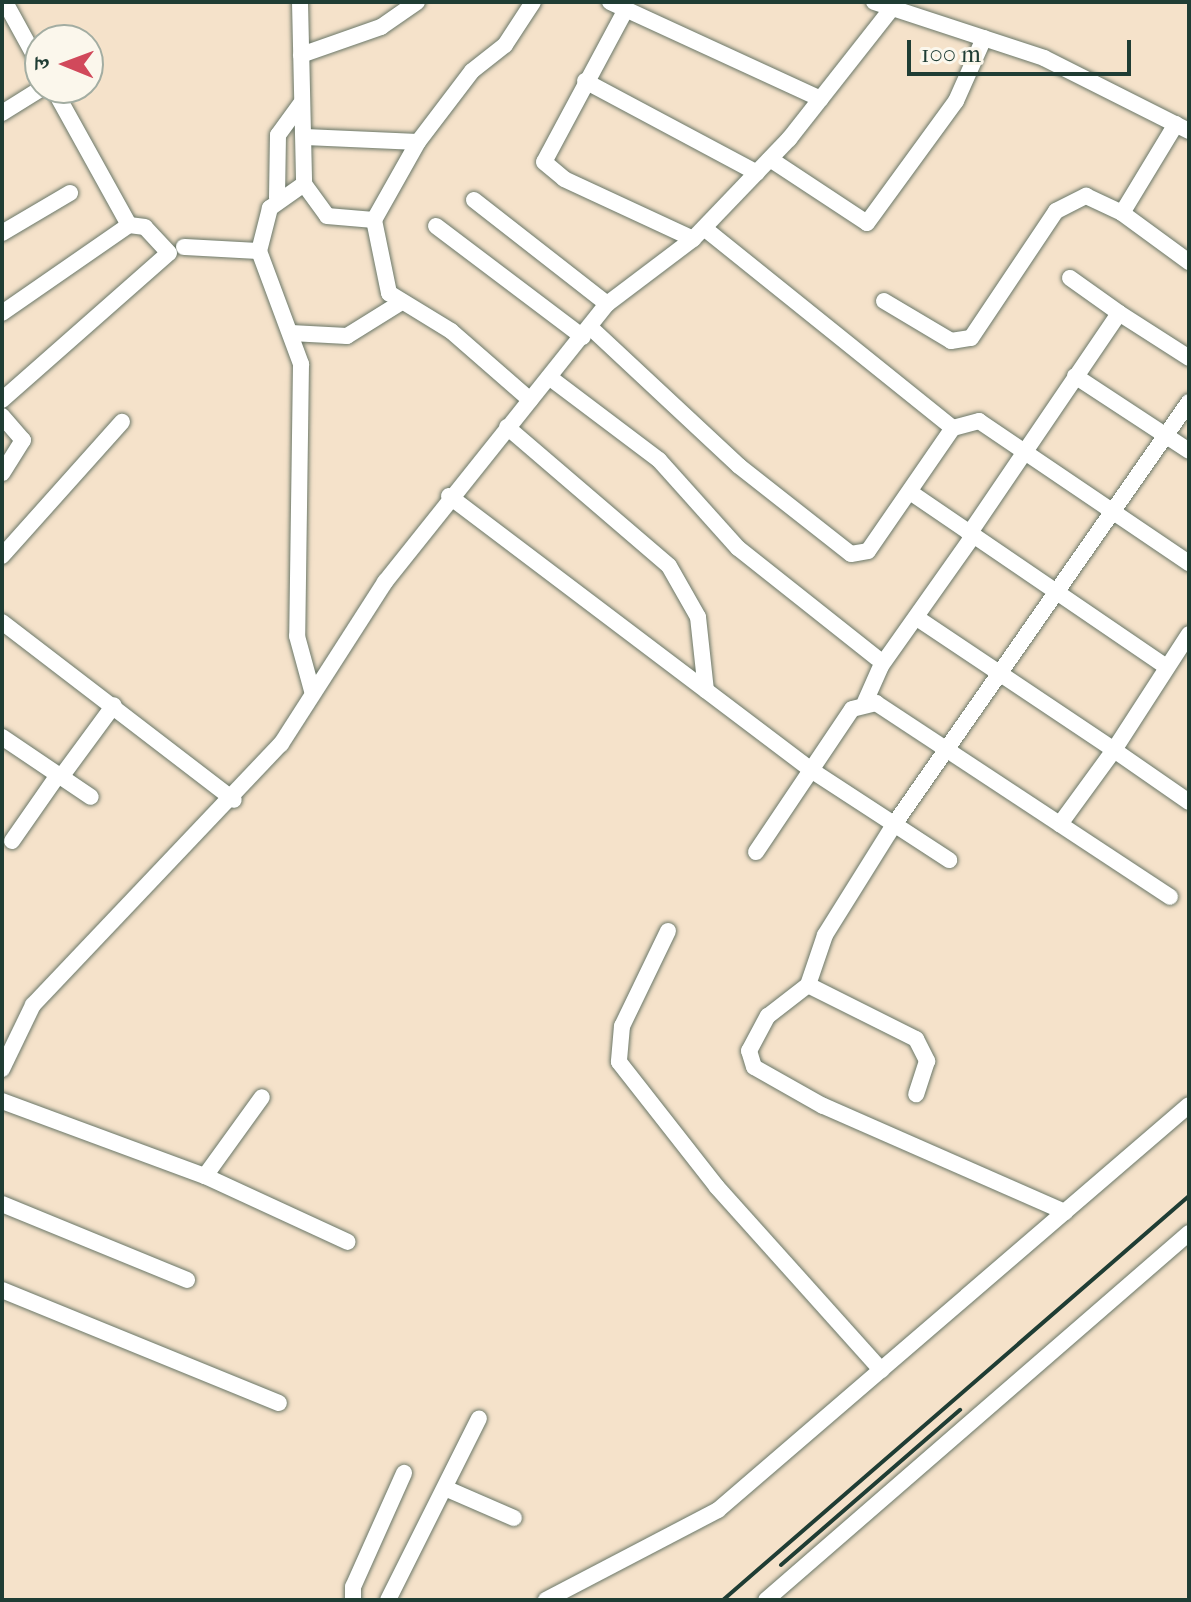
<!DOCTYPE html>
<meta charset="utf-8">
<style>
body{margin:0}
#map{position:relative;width:1191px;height:1602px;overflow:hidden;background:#f5e2ca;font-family:"IM FELL French Canon","Noto Serif Devanagari",serif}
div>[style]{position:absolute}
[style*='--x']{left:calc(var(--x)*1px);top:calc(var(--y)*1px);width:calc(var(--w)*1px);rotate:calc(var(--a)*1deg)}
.roads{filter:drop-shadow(0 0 2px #6a7768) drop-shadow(0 0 2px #6a7768)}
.minor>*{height:16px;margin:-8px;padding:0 8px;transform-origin:8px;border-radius:8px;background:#fff}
.rail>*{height:4px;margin:-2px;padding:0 2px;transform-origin:2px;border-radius:2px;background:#1f3d34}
span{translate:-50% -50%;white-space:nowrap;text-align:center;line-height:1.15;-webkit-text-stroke:6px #fbf7ec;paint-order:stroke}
.frame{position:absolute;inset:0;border:4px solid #1f3d34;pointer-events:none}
.north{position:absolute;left:24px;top:24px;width:80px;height:80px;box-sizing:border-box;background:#fbf7ec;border:2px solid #a3ada2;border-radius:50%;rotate:271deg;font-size:22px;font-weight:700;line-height:32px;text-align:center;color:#1f3d34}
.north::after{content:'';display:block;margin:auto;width:28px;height:36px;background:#d1495b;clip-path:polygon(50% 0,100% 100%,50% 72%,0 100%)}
.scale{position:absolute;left:907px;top:40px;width:224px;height:36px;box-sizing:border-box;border:4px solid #1f3d34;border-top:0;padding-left:10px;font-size:24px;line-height:28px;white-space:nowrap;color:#1f3d34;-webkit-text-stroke:6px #fbf7ec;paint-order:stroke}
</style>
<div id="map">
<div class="roads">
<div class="minor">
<i style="--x:5;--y:2;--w:73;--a:61.3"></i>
<i style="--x:300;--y:2;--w:182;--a:88.7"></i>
<i style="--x:304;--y:184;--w:42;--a:144.8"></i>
<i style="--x:270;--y:208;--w:44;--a:104.3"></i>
<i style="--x:259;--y:251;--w:121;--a:69.6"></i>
<i style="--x:301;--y:364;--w:272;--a:90.8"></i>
<i style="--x:297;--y:636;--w:57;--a:74.7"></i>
<i style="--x:610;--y:2;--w:232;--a:24.7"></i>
<i style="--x:874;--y:2;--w:179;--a:18.2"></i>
<i style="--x:1044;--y:58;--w:162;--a:26.7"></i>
<i style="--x:625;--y:11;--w:171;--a:118.2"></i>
<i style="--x:544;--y:162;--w:26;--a:40"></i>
<i style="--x:564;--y:179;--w:142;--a:24.9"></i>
<i style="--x:301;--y:55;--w:85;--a:-19.3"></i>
<i style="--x:381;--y:27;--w:44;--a:-34.8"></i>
<i style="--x:585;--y:81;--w:195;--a:28.1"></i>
<i style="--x:2;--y:113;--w:47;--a:-32"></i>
<i style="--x:1176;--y:124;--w:104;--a:121.2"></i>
<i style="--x:1122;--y:213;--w:83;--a:36.2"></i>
<i style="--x:305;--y:137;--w:113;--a:2.5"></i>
<i style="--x:418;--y:142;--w:89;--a:-52.7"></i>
<i style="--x:472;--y:71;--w:42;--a:-38.2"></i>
<i style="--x:505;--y:45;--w:51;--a:-56.9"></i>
<i style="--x:770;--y:159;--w:116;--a:33.4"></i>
<i style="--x:867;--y:223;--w:151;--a:-53.9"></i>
<i style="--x:956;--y:101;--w:69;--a:-66"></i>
<i style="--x:304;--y:184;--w:39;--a:54"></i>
<i style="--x:327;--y:216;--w:47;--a:4.9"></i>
<i style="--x:374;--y:220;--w:90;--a:-60.6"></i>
<i style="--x:277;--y:198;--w:63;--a:-89.1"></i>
<i style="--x:278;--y:135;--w:39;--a:-54"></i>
<i style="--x:474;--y:200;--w:169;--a:38"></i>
<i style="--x:374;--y:220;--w:75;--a:78.4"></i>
<i style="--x:389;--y:293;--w:73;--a:31.5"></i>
<i style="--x:451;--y:331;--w:105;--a:41.1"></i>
<i style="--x:436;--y:226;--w:184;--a:37.1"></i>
<i style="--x:704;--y:228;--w:319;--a:38.8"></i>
<i style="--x:953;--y:428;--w:27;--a:-15"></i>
<i style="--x:979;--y:421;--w:254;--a:34.1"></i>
<i style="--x:2;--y:233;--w:79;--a:-30.5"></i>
<i style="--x:184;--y:247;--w:75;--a:3.1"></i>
<i style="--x:1070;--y:278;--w:60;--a:35.5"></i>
<i style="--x:884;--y:301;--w:78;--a:30.8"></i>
<i style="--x:951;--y:341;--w:20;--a:-9"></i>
<i style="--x:971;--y:338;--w:153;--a:-56.2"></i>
<i style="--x:1056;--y:211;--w:34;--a:-27"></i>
<i style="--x:1086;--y:196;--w:40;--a:25"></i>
<i style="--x:2;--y:313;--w:155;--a:-34.7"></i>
<i style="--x:129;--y:225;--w:157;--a:-119"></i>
<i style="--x:590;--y:327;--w:204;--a:43"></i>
<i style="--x:739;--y:466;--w:142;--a:38.2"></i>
<i style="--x:851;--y:554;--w:17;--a:-10"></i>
<i style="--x:868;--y:551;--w:150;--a:-55.4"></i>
<i style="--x:291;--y:333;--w:56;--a:3.1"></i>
<i style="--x:347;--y:336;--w:62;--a:-31.9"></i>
<i style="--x:1075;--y:376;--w:136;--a:33.3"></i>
<i style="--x:549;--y:377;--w:138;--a:37"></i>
<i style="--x:659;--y:460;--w:118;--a:48.1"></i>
<i style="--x:738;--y:548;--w:177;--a:38.4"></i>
<i style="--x:2;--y:400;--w:222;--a:-41.4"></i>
<i style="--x:169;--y:253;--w:35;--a:-133"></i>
<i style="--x:145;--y:227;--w:16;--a:-173"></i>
<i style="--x:2;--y:416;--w:32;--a:49"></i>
<i style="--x:23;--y:440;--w:39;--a:122"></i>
<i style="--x:507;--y:427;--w:213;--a:40.6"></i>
<i style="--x:669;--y:566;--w:59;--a:60.4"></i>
<i style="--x:698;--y:617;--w:74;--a:83.8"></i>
<i style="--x:910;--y:492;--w:311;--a:34.3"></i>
<i style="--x:449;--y:496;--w:454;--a:37.1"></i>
<i style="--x:811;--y:770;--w:165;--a:33.1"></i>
<i style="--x:969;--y:534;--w:267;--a:-55.8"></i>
<i style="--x:1119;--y:313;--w:83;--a:32.7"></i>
<i style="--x:2;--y:556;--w:180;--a:-48.2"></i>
<i style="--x:920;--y:620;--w:234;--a:33.8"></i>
<i style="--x:1114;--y:750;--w:92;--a:126.1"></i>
<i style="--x:2;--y:622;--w:292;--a:37.5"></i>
<i style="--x:1189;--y:634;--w:138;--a:122.9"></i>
<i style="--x:1114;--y:750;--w:91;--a:34.7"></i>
<i style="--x:865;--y:702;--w:39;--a:-66"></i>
<i style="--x:881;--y:666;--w:159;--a:-54.7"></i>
<i style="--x:2;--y:737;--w:107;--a:34"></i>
<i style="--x:61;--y:777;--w:89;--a:-53.6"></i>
<i style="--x:12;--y:841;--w:80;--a:-55.1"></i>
<i style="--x:756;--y:852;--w:172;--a:-56.1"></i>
<i style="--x:852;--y:709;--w:25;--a:-14"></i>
<i style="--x:876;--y:703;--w:352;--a:33.4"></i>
<i style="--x:668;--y:931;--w:106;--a:115.8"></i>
<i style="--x:622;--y:1026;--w:36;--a:95"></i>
<i style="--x:619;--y:1062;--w:159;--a:51.9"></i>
<i style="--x:717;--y:1187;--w:246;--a:48.1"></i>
<i style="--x:808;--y:985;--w:121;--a:26.6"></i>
<i style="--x:916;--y:1039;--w:25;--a:63"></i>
<i style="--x:927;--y:1061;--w:35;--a:108"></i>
<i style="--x:2;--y:1069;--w:71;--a:-64.2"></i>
<i style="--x:33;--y:1005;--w:360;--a:-46.5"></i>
<i style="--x:281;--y:744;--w:193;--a:-57.3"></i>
<i style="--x:385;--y:582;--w:356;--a:-51.4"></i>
<i style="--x:607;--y:304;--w:108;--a:-37.1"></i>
<i style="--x:693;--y:239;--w:139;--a:-46.2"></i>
<i style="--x:789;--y:139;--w:174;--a:-51.8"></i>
<i style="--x:2;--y:1101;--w:216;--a:20.3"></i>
<i style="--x:205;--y:1176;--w:157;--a:24.8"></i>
<i style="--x:205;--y:1176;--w:97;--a:-54.2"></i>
<i style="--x:2;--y:1204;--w:200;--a:22.3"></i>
<i style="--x:1065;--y:1212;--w:264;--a:-156.3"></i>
<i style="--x:823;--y:1106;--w:79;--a:-150.5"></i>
<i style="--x:754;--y:1067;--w:17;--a:-107"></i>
<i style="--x:749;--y:1051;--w:40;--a:-62"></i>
<i style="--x:768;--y:1016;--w:51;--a:-37.8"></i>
<i style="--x:808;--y:985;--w:53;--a:-71.2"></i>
<i style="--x:825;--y:935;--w:128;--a:-58"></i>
<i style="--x:893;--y:826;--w:517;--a:-55.08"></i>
<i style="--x:2;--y:1290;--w:299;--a:22.2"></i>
<i style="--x:445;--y:1488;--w:75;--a:23.5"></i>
<i style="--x:353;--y:1600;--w:13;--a:-90"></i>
<i style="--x:353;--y:1587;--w:125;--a:-65.9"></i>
<i style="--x:388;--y:1600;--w:203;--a:-63.4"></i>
<i style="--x:546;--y:1600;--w:194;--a:-27.6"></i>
<i style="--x:718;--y:1510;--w:621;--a:-40.69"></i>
<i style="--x:766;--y:1600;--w:560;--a:-40.95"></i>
</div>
</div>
<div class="rail">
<i style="--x:781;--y:1565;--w:237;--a:-40.9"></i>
<i style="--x:723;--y:1600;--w:617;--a:-40.92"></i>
</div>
<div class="frame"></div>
<div class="north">उ</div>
<div class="scale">100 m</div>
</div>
